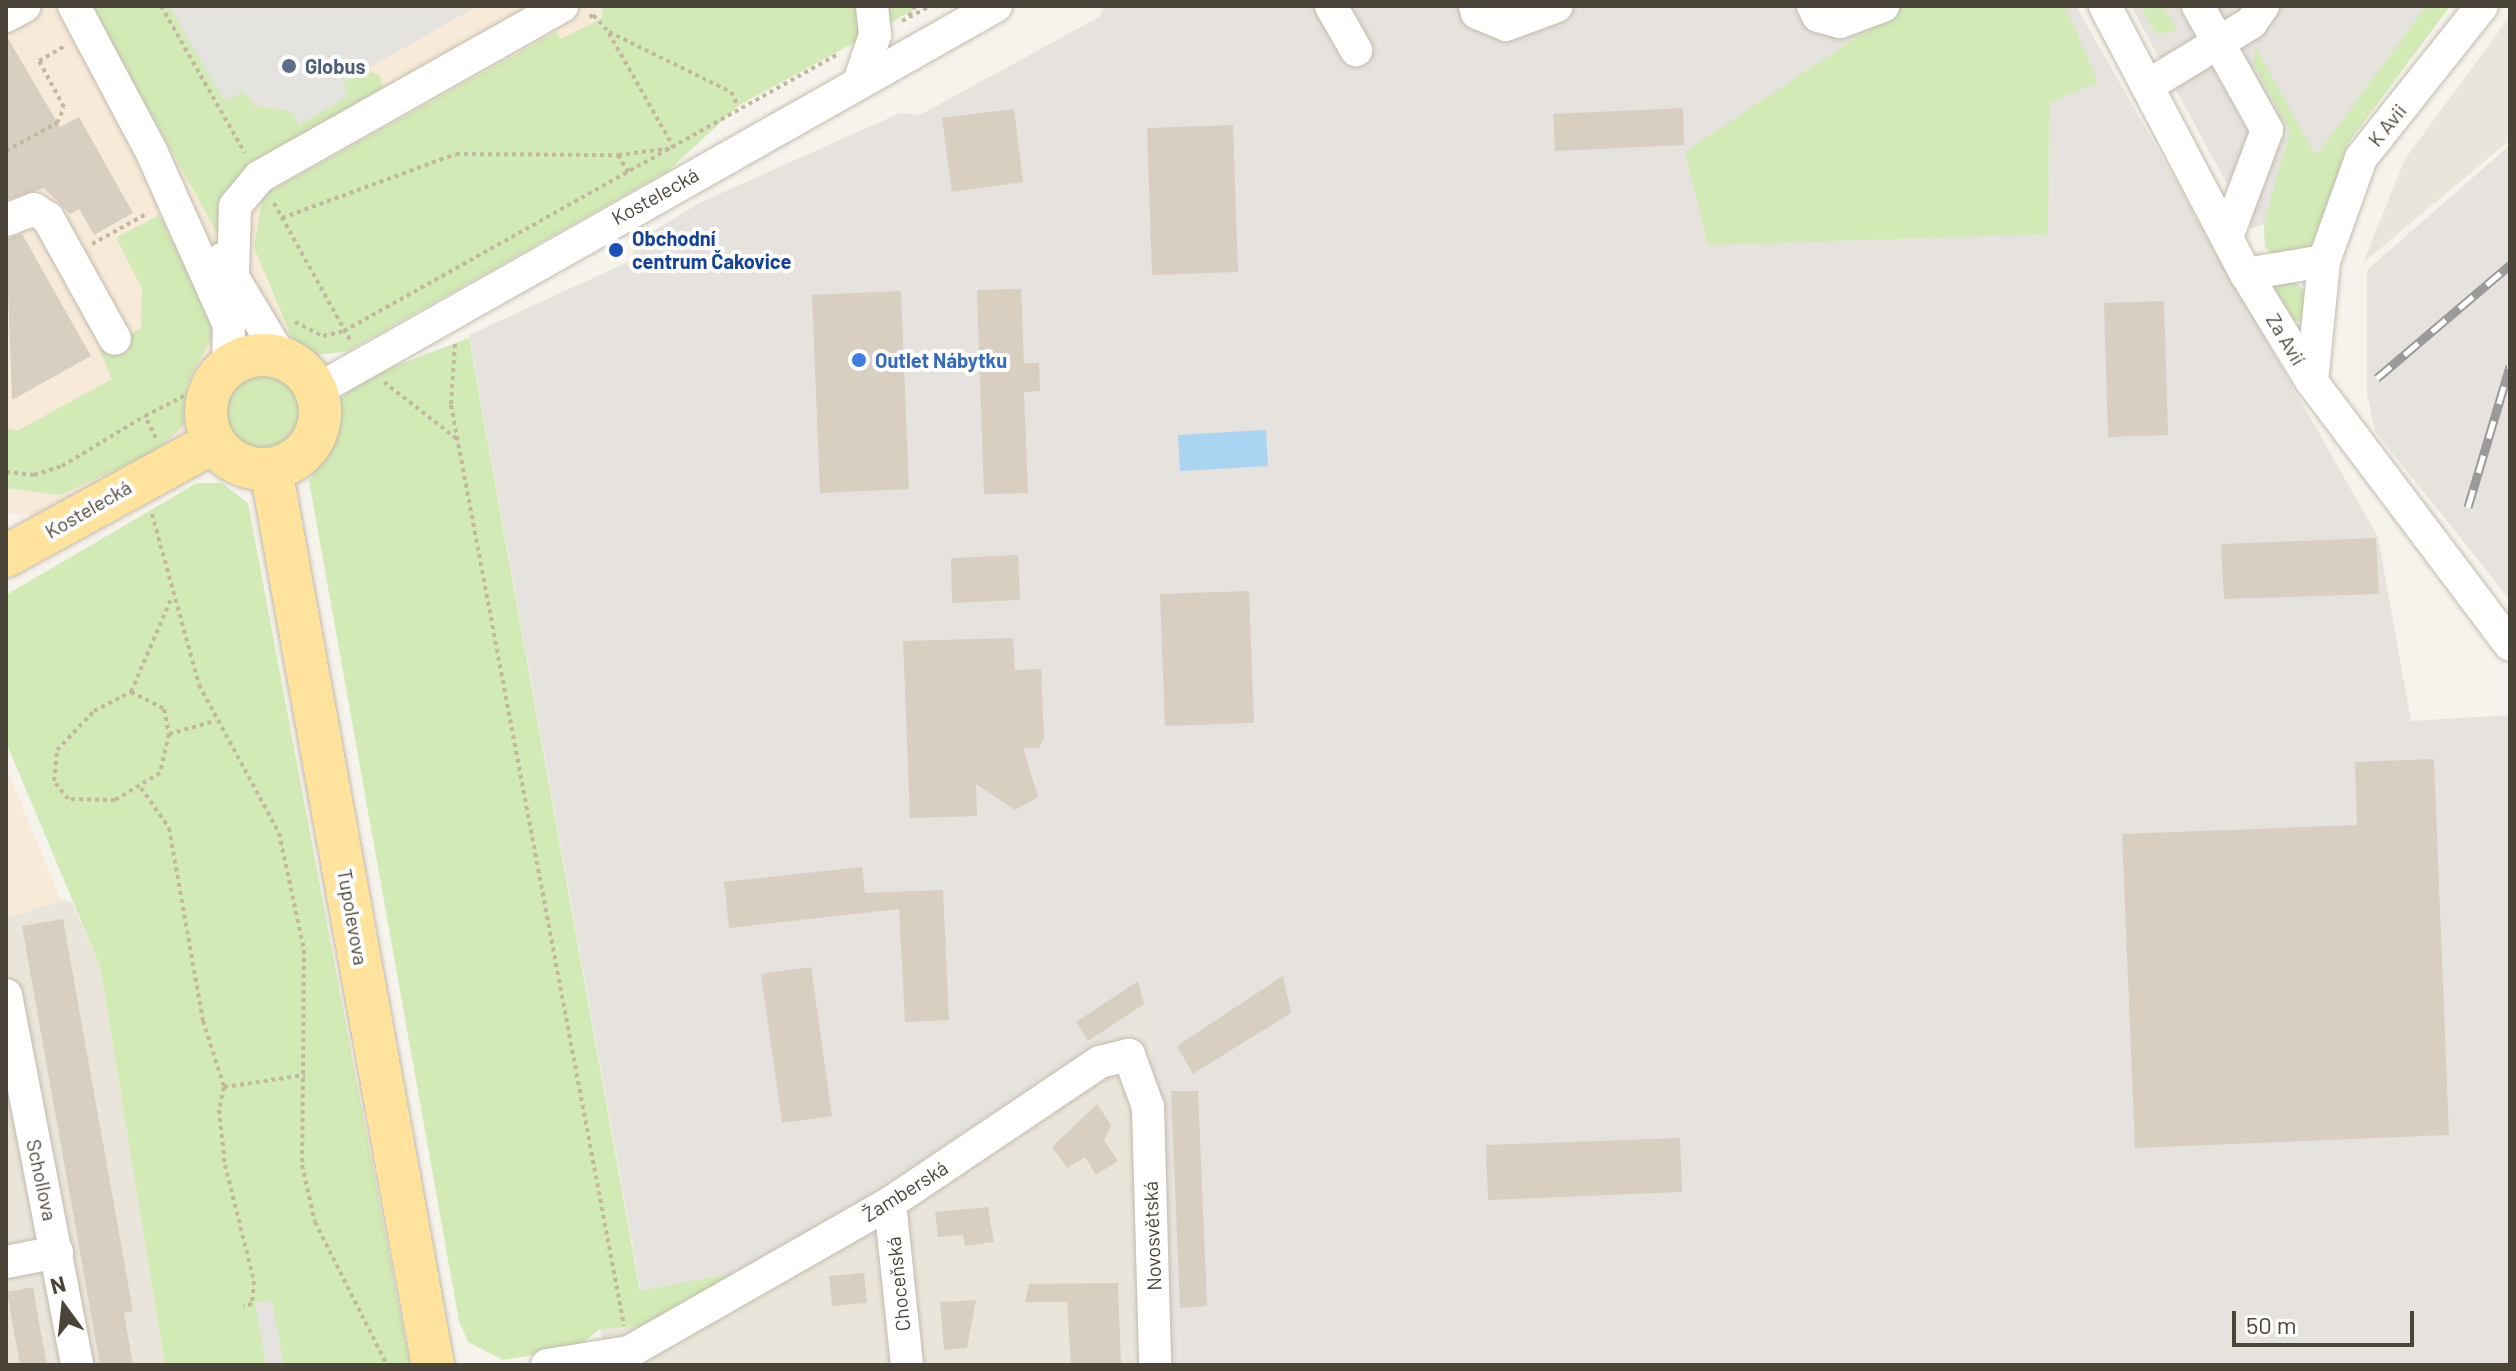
<!DOCTYPE html>
<meta charset="utf-8">
<style>
body{margin:0}
#map{position:relative;width:2516px;height:1371px;overflow:hidden;background:#f6f3ec;font-family:Barlow,sans-serif}
div>[style]{position:absolute}
[style*='--x']{left:calc(var(--x)*1px);top:calc(var(--y)*1px);width:calc(var(--w)*1px);rotate:calc(var(--a)*1deg)}
.residential>*{inset:0;background:#eae5da}
.commercial>*{inset:0;background:#f7ead8}
.industrial>*{inset:0;background:#e6e2dd}
.green>*{inset:0;background:#d2eab5}
.round{border-radius:50%}
.parking>*{inset:0;background:#e5e3e0}
.water>*{inset:0;background:#a9d4f2}
.building>*{inset:0;background:#d8cfc1}
.path>*{height:4px;margin-top:-2px;transform-origin:0;background:repeating-linear-gradient(90deg,#c4b79f 0 4px,transparent 0 8px)}
.roads{filter:drop-shadow(0 0 2px #c2bbae) drop-shadow(0 0 2px #c2bbae)}
.minor>*{height:32px;margin:-16px;padding:0 16px;transform-origin:16px;border-radius:16px;background:#fff}
.major>*{height:42px;margin:-21px;padding:0 21px;transform-origin:21px;border-radius:21px;background:#ffe39c}
.major>.ring{margin:-21px;padding:0;box-sizing:content-box;background:none;border:42px solid #ffe39c;border-radius:50%}
.rail>*{height:9px;margin-top:-4.5px;transform-origin:0;background:repeating-linear-gradient(90deg,#fff 0 18px,#9a9a9a 0 36px);box-sizing:border-box;border-block:2px solid #9a9a9a}
.dots>*{width:22px;height:22px;translate:-50% -50%;box-sizing:border-box;border:4px solid #fff;border-radius:50%}
span{translate:-50% -50%;white-space:nowrap;text-align:center;line-height:1.15;-webkit-text-stroke:8px #fff;paint-order:stroke}
.service-label{font-size:20px;color:#4e5e75;font-weight:700}
.left{translate:0 -50%;text-align:left}
.street-label{font-size:20px;color:#4b4439}
.transit-label{font-size:20px;color:#164399;font-weight:700}
.shop-label{font-size:20px;color:#366cbe;font-weight:700}
.frame{position:absolute;inset:0;border:8px solid #4b4439;pointer-events:none}
.north{position:absolute;left:24px;top:1267px;width:80px;height:80px;-webkit-text-stroke:6px #fff;paint-order:stroke;rotate:345deg;font-size:22px;font-weight:700;line-height:32px;text-align:center;color:#4b4439}
.north::after{content:'';display:block;margin:auto;width:28px;height:36px;background:#4b4439;clip-path:polygon(50% 0,100% 100%,50% 72%,0 100%)}
.scale{position:absolute;left:2232px;top:1311px;width:182px;height:36px;box-sizing:border-box;border:4px solid #4b4439;border-top:0;padding-left:10px;font-size:24px;line-height:28px;white-space:nowrap;color:#4b4439;-webkit-text-stroke:6px #fff;paint-order:stroke}
</style>
<div id="map">
<div class="residential">
<i style="clip-path:polygon(2510px 16px,2510px 140px,2363px 263px,2405px 159px)"></i>
<i style="clip-path:polygon(61px 900px,72px 902px,100px 966px,165px 1365px,6px 1365px,6px 919px)"></i>
<i style="clip-path:polygon(1150px 1010px,1164px 1365px,607px 1365px,600px 1329px,653px 1325px,755px 1269px)"></i>
</div>
<div class="commercial">
<i style="clip-path:polygon(6px 6px,603px 6px,602px 18px,561px 40px,556px 32px,271px 190px,265px 278px,291px 337px,222px 349px,178px 441px,35px 516px,6px 513px)"></i>
<i style="clip-path:polygon(6px 767px,61px 900px,6px 919px)"></i>
</div>
<div class="industrial">
<i style="clip-path:polygon(1105px 6px,2076px 6px,2378px 537px,2411px 721px,2510px 715px,2510px 1365px,1164px 1365px,1150px 1010px,755px 1269px,641px 1292px,469px 335px,630px 261px,638px 241px,699px 203px,900px 113px,920px 115px,1099px 17px)"></i>
<i style="clip-path:polygon(2131px 6px,2450px 6px,2348px 143px,2333px 188px,2265px 247px,2264px 224px,2251px 229px)"></i>
<i style="clip-path:polygon(2510px 145px,2510px 600px,2375px 431px,2367px 394px,2367px 270px)"></i>
</div>
<div class="green">
<i style="clip-path:polygon(91px 6px,169px 6px,225px 101px,243px 91px,256px 106px,292px 111px,348px 96px,341px 83px,366px 70px,380px 76px,382px 88px,259px 162px,225px 247px)"></i>
<i style="clip-path:polygon(603px 6px,921px 6px,738px 106px,668px 171px,348px 351px,317px 355px,291px 337px,254px 247px,263px 195px,556px 32px,561px 39px,602px 18px)"></i>
<i style="clip-path:polygon(1903px 6px,2065px 6px,2098px 82px,2049px 103px,2048px 234px,1708px 245px,1685px 152px)"></i>
<i style="clip-path:polygon(2140px 6px,2164px 6px,2177px 31px,2157px 34px)"></i>
<i style="clip-path:polygon(2426px 6px,2450px 6px,2348px 143px,2314px 244px,2299px 256px,2275px 257px,2265px 247px,2264px 224px,2290px 131px,2254px 65px,2255px 46px,2316px 156px)"></i>
<i style="clip-path:polygon(159px 215px,211px 315px,212px 337px,185px 387px,193px 396px,183px 426px,156px 451px,60px 495px,6px 488px,6px 428px,17px 431px,112px 379px,99px 349px,141px 328px,142px 289px,116px 238px)"></i>
<i style="clip-path:polygon(2291px 278px,2308px 294px,2303px 322px,2288px 319px,2271px 282px)"></i>
<i style="clip-path:polygon(469px 338px,640px 1291px,755px 1269px,653px 1325px,600px 1329px,576px 1348px,503px 1360px,468px 1342px,459px 1321px,309px 481px,335px 434px,339px 402px,358px 380px)"></i>
<i class="round" style="left:223px;top:374px;width:80px;height:80px"></i>
<i style="clip-path:polygon(197px 483px,222px 483px,248px 503px,410px 1365px,165px 1365px,100px 966px,6px 742px,6px 595px)"></i>
</div>
<div class="parking">
<i style="clip-path:polygon(169px 6px,478px 6px,342px 83px,348px 96px,299px 125px,292px 111px,256px 106px,243px 91px,225px 101px)"></i>
<i style="clip-path:polygon(272px 1300px,284px 1365px,266px 1365px,255px 1303px)"></i>
</div>
<div class="water">
<i style="clip-path:polygon(1266px 430px,1268px 466px,1180px 471px,1178px 435px)"></i>
</div>
<div class="building">
<i style="clip-path:polygon(6px 35px,60px 127px,79px 117px,133px 213px,94px 235px,79px 209px,70px 214px,44px 188px,6px 200px)"></i>
<i style="clip-path:polygon(1683px 108px,1684px 145px,1555px 151px,1553px 114px)"></i>
<i style="clip-path:polygon(1014px 109px,1023px 182px,952px 192px,942px 118px)"></i>
<i style="clip-path:polygon(1233px 125px,1238px 272px,1152px 275px,1147px 128px)"></i>
<i style="clip-path:polygon(22px 234px,91px 356px,12px 400px,6px 239px)"></i>
<i style="clip-path:polygon(1021px 289px,1024px 363px,1039px 363px,1040px 391px,1024px 392px,1028px 493px,984px 494px,977px 290px)"></i>
<i style="clip-path:polygon(901px 291px,909px 489px,820px 493px,812px 295px)"></i>
<i style="clip-path:polygon(2164px 301px,2168px 435px,2108px 437px,2104px 303px)"></i>
<i style="clip-path:polygon(2376px 538px,2379px 594px,2224px 599px,2221px 544px)"></i>
<i style="clip-path:polygon(1018px 555px,1020px 600px,952px 603px,951px 558px)"></i>
<i style="clip-path:polygon(1249px 591px,1254px 723px,1165px 726px,1160px 594px)"></i>
<i style="clip-path:polygon(1013px 638px,1015px 670px,1041px 669px,1044px 739px,1039px 748px,1023px 748px,1038px 797px,1015px 810px,976px 784px,977px 816px,910px 818px,903px 641px)"></i>
<i style="clip-path:polygon(2434px 759px,2449px 1135px,2135px 1148px,2122px 834px,2357px 825px,2355px 762px)"></i>
<i style="clip-path:polygon(862px 867px,865px 893px,943px 890px,949px 1020px,905px 1022px,899px 909px,729px 928px,724px 882px)"></i>
<i style="clip-path:polygon(63px 919px,133px 1311px,124px 1313px,133px 1365px,100px 1365px,22px 926px)"></i>
<i style="clip-path:polygon(811px 967px,832px 1116px,782px 1123px,761px 974px)"></i>
<i style="clip-path:polygon(1283px 976px,1291px 1013px,1193px 1074px,1177px 1046px)"></i>
<i style="clip-path:polygon(1138px 981px,1144px 1004px,1088px 1041px,1076px 1022px)"></i>
<i style="clip-path:polygon(1171px 1091px,1198px 1091px,1207px 1306px,1180px 1308px)"></i>
<i style="clip-path:polygon(1097px 1104px,1111px 1125px,1104px 1140px,1118px 1161px,1096px 1175px,1085px 1157px,1067px 1168px,1052px 1147px)"></i>
<i style="clip-path:polygon(1680px 1138px,1682px 1192px,1488px 1200px,1486px 1145px)"></i>
<i style="clip-path:polygon(988px 1207px,994px 1242px,965px 1246px,963px 1235px,938px 1237px,935px 1212px)"></i>
<i style="clip-path:polygon(864px 1273px,867px 1303px,832px 1306px,829px 1276px)"></i>
<i style="clip-path:polygon(1118px 1283px,1121px 1365px,1071px 1365px,1067px 1302px,1025px 1302px,1029px 1284px)"></i>
<i style="clip-path:polygon(33px 1287px,40px 1328px,47px 1365px,20px 1365px,14px 1332px,7px 1292px)"></i>
<i style="clip-path:polygon(976px 1300px,967px 1348px,944px 1350px,940px 1302px)"></i>
</div>
<div class="path">
<i style="--x:161;--y:6;--w:169;--a:60.3"></i>
<i style="--x:909;--y:16;--w:12;--a:-59"></i>
<i style="--x:902;--y:21;--w:32;--a:-28"></i>
<i style="--x:609;--y:32;--w:136;--a:26.2"></i>
<i style="--x:731;--y:92;--w:16;--a:63"></i>
<i style="--x:6;--y:151;--w:58;--a:-28.8"></i>
<i style="--x:57;--y:123;--w:17;--a:-66"></i>
<i style="--x:64;--y:107;--w:52;--a:-118.5"></i>
<i style="--x:39;--y:61;--w:30;--a:-30"></i>
<i style="--x:618;--y:155;--w:21;--a:59"></i>
<i style="--x:274;--y:203;--w:159;--a:61"></i>
<i style="--x:282;--y:218;--w:185;--a:-20.2"></i>
<i style="--x:456;--y:154;--w:162;--a:0.4"></i>
<i style="--x:618;--y:155;--w:56;--a:-7.1"></i>
<i style="--x:674;--y:148;--w:136;--a:-119.6"></i>
<i style="--x:607;--y:30;--w:21;--a:-133"></i>
<i style="--x:593;--y:15;--w:6;--a:149"></i>
<i style="--x:92;--y:244;--w:64;--a:-29"></i>
<i style="--x:295;--y:322;--w:31;--a:27"></i>
<i style="--x:323;--y:336;--w:22;--a:-13"></i>
<i style="--x:344;--y:331;--w:566;--a:-29.28"></i>
<i style="--x:455;--y:344;--w:61;--a:93.8"></i>
<i style="--x:451;--y:405;--w:937;--a:79.36"></i>
<i style="--x:384;--y:382;--w:93;--a:38"></i>
<i style="--x:156;--y:438;--w:25;--a:-117"></i>
<i style="--x:145;--y:416;--w:48;--a:-27.1"></i>
<i style="--x:188;--y:394;--w:26;--a:-62"></i>
<i style="--x:6;--y:472;--w:28;--a:6"></i>
<i style="--x:34;--y:475;--w:29;--a:-18"></i>
<i style="--x:62;--y:466;--w:97;--a:-31.1"></i>
<i style="--x:152;--y:514;--w:177;--a:74.6"></i>
<i style="--x:199;--y:685;--w:168;--a:61.6"></i>
<i style="--x:279;--y:833;--w:120;--a:77.9"></i>
<i style="--x:304;--y:950;--w:215;--a:90.5"></i>
<i style="--x:302;--y:1165;--w:58;--a:77.2"></i>
<i style="--x:315;--y:1222;--w:160;--a:63.3"></i>
<i style="--x:131;--y:692;--w:37;--a:27"></i>
<i style="--x:164;--y:709;--w:25;--a:79"></i>
<i style="--x:169;--y:734;--w:40;--a:103"></i>
<i style="--x:160;--y:773;--w:52;--a:149"></i>
<i style="--x:115;--y:800;--w:47;--a:-178.8"></i>
<i style="--x:68;--y:799;--w:23;--a:-128"></i>
<i style="--x:54;--y:781;--w:31;--a:-84"></i>
<i style="--x:57;--y:750;--w:54;--a:-46.5"></i>
<i style="--x:94;--y:711;--w:42;--a:-27.2"></i>
<i style="--x:131;--y:692;--w:101;--a:-66.7"></i>
<i style="--x:169;--y:734;--w:48;--a:-15.8"></i>
<i style="--x:141;--y:788;--w:49;--a:55"></i>
<i style="--x:169;--y:828;--w:196;--a:80"></i>
<i style="--x:203;--y:1021;--w:69;--a:72.3"></i>
<i style="--x:224;--y:1087;--w:24;--a:102"></i>
<i style="--x:219;--y:1110;--w:55;--a:83.8"></i>
<i style="--x:225;--y:1165;--w:120;--a:76"></i>
<i style="--x:254;--y:1281;--w:23;--a:95"></i>
<i style="--x:252;--y:1304;--w:9;--a:167"></i>
<i style="--x:224;--y:1087;--w:82;--a:-8.4"></i>
</div>
<div class="roads">
<div class="minor">
<i style="--x:74;--y:6;--w:166;--a:62"></i>
<i style="--x:152;--y:153;--w:188;--a:65.9"></i>
<i style="--x:229;--y:325;--w:42;--a:91.4"></i>
<i style="--x:1331;--y:6;--w:51;--a:60.4"></i>
<i style="--x:1475;--y:6;--w:7;--a:74"></i>
<i style="--x:1477;--y:13;--w:31;--a:22"></i>
<i style="--x:1506;--y:25;--w:54;--a:-20.4"></i>
<i style="--x:1813;--y:6;--w:11;--a:63"></i>
<i style="--x:1818;--y:16;--w:23;--a:15"></i>
<i style="--x:1840;--y:22;--w:46;--a:-20.4"></i>
<i style="--x:2105;--y:6;--w:303;--a:62.3"></i>
<i style="--x:2246;--y:274;--w:127;--a:58.6"></i>
<i style="--x:2312;--y:382;--w:329;--a:53"></i>
<i style="--x:2198;--y:6;--w:142;--a:60.9"></i>
<i style="--x:2267;--y:130;--w:114;--a:110.5"></i>
<i style="--x:6;--y:16;--w:21;--a:-28"></i>
<i style="--x:859;--y:82;--w:50;--a:-71.2"></i>
<i style="--x:875;--y:35;--w:29;--a:-96"></i>
<i style="--x:2147;--y:86;--w:122;--a:-31.2"></i>
<i style="--x:2251;--y:23;--w:21;--a:-55"></i>
<i style="--x:6;--y:220;--w:30;--a:-21"></i>
<i style="--x:34;--y:209;--w:17;--a:33"></i>
<i style="--x:48;--y:218;--w:138;--a:61"></i>
<i style="--x:222;--y:259;--w:114;--a:59"></i>
<i style="--x:2246;--y:274;--w:79;--a:-9.5"></i>
<i style="--x:233;--y:275;--w:69;--a:-88.3"></i>
<i style="--x:235;--y:206;--w:38;--a:-50"></i>
<i style="--x:259;--y:177;--w:348;--a:-29.4"></i>
<i style="--x:2312;--y:382;--w:122;--a:-84.3"></i>
<i style="--x:2324;--y:261;--w:109;--a:-70.2"></i>
<i style="--x:2361;--y:158;--w:194;--a:-51.5"></i>
<i style="--x:317;--y:390;--w:780;--a:-29.49"></i>
<i style="--x:6;--y:995;--w:377;--a:79.1"></i>
<i style="--x:890;--y:1203;--w:163;--a:84"></i>
<i style="--x:6;--y:1262;--w:52;--a:-11.1"></i>
<i style="--x:547;--y:1365;--w:83;--a:-9"></i>
<i style="--x:629;--y:1352;--w:301;--a:-29.7"></i>
<i style="--x:890;--y:1203;--w:253;--a:-33.9"></i>
<i style="--x:1100;--y:1062;--w:30;--a:-14"></i>
<i style="--x:1129;--y:1055;--w:55;--a:69.9"></i>
<i style="--x:1148;--y:1107;--w:258;--a:88.4"></i>
</div>
<div class="major">
<i class="ring" style="left:206px;top:355px;width:72px;height:72px"></i>
<i style="--x:271;--y:469;--w:911;--a:79.75"></i>
<i style="--x:6;--y:556;--w:237;--a:-28.7"></i>
</div>
</div>
<div class="rail">
<i style="--x:2377;--y:378;--w:175;--a:-40.4"></i>
<i style="--x:2468;--y:507;--w:147;--a:-73.4"></i>
</div>
<div class="dots">
<i style="left:289px;top:66px;background:#5c6f8a"></i>
<i style="left:616px;top:250px;background:#1a4fb4"></i>
<i style="left:859px;top:360px;background:#3f7fe0"></i>
</div>
<div class="service-label">
<span class="left" style="left:305px;top:66px">Globus</span>
</div>
<div class="street-label">
<span style="left:2387px;top:125px;rotate:-51deg">K Avii</span>
<span style="left:655px;top:196px;rotate:-29deg">Kostelecká</span>
<span style="left:2286px;top:339px;rotate:59deg">Za Avií</span>
<span style="left:88px;top:509px;rotate:-30deg">Kostelecká</span>
<span style="left:353px;top:917px;rotate:80deg">Tupolevova</span>
<span style="left:42px;top:1180px;rotate:78deg">Schollova</span>
<span style="left:905px;top:1191px;rotate:-32deg">Žamberská</span>
<span style="left:1152px;top:1236px;rotate:-92deg">Novosvětská</span>
<span style="left:898px;top:1284px;rotate:-96deg">Choceňská</span>
</div>
<div class="transit-label">
<span class="left" style="left:632px;top:250px">Obchodní<br>centrum Čakovice</span>
</div>
<div class="shop-label">
<span class="left" style="left:875px;top:360px">Outlet Nábytku</span>
</div>
<div class="frame"></div>
<div class="north">N</div>
<div class="scale">50 m</div>
</div>
